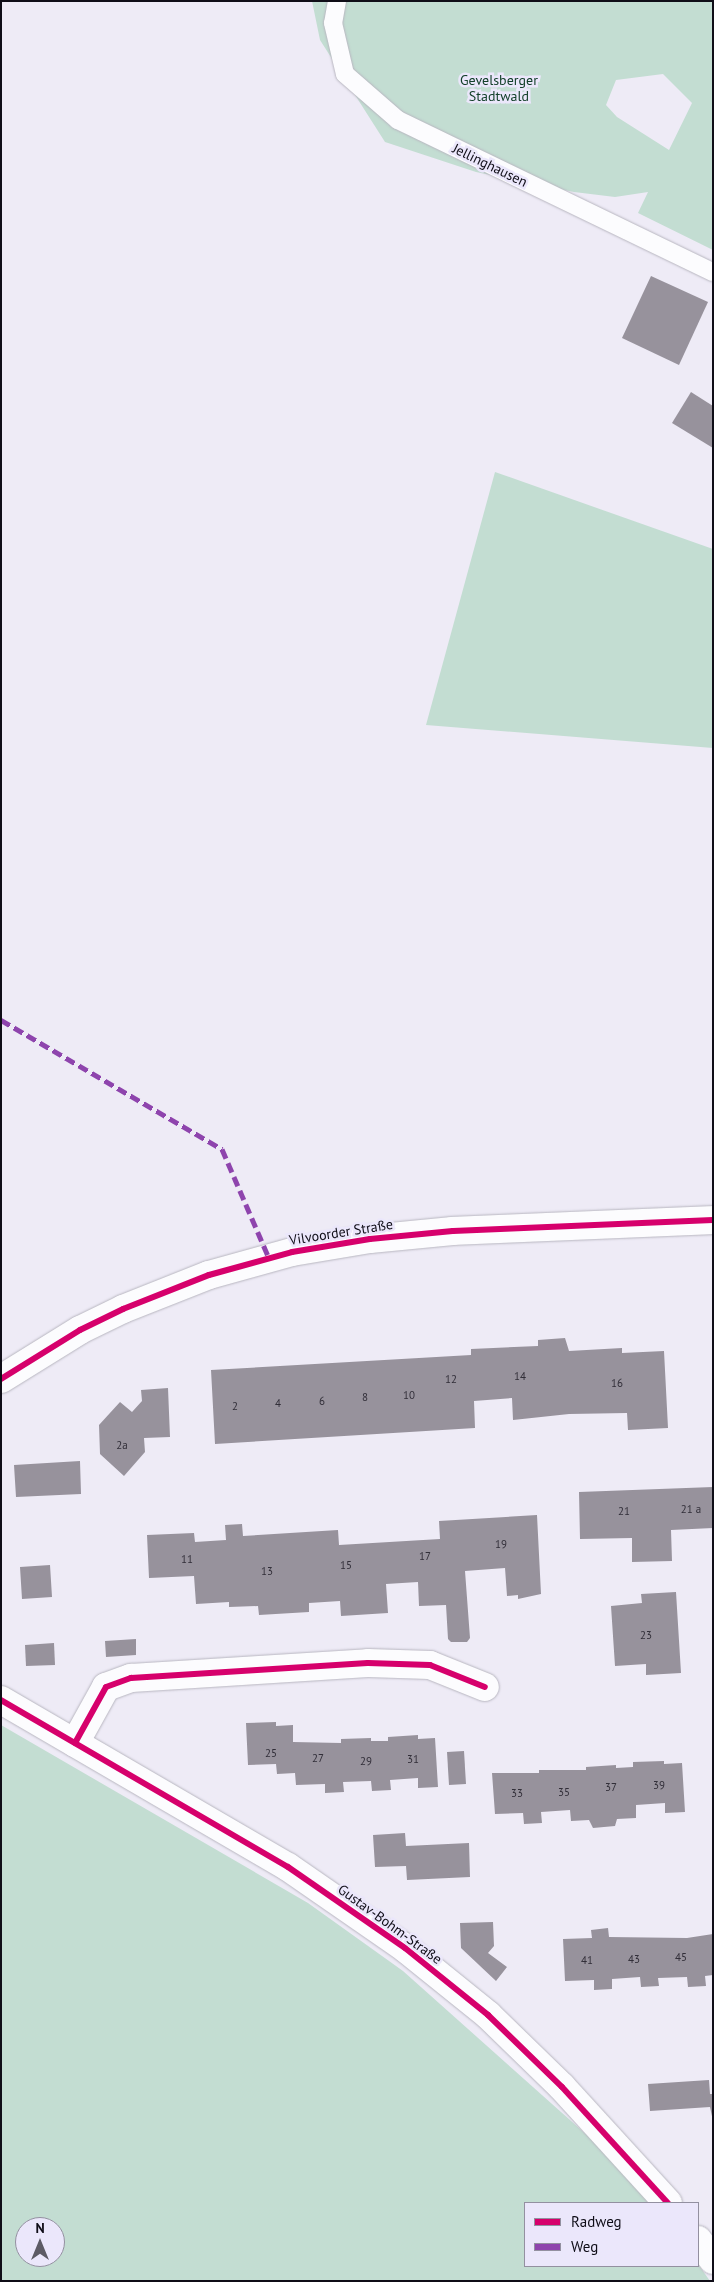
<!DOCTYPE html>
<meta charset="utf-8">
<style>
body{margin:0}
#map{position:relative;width:714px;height:2282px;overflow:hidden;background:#eeebf6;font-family:"PT Sans",sans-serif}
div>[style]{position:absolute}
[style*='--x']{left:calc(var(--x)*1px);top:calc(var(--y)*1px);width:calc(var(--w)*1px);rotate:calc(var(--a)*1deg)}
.green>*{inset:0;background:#c3ddd2}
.building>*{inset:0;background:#97929c}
.roads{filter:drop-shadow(0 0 1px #b8b6c0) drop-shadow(0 0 1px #b8b6c0)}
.service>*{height:18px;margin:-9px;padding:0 9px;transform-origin:9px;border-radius:9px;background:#fcfcfe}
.minor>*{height:28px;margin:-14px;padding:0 14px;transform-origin:14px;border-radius:14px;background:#fcfcfe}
.quiet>*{height:5px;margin-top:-2.5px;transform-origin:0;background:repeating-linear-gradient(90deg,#8e44ad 0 10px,transparent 0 15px)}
.cycleway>*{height:6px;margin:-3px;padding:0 3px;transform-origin:3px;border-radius:3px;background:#d6006c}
span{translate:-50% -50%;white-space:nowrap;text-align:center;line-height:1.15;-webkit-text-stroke:5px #ebe7fb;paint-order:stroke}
.number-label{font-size:11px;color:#312e38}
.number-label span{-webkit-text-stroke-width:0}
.park-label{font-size:14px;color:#13402a}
.street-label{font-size:14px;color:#0f0d17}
.frame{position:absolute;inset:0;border:2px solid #0f0d17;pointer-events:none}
.legend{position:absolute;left:524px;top:2202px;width:175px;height:65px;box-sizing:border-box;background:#ebe7fb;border:1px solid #9390a0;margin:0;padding:6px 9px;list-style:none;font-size:15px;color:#0f0d17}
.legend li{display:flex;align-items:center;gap:10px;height:25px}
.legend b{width:25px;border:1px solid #9390a0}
.north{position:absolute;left:15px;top:2217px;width:50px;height:50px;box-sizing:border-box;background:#ebe7fb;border:1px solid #9390a0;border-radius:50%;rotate:0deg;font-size:14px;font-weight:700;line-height:20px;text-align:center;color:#0f0d17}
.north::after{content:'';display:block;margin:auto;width:18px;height:22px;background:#5d5b65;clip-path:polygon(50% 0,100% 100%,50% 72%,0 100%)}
</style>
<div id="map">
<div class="green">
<i style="clip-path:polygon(evenodd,312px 1px,713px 1px,713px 250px,638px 213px,648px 192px,615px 197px,574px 192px,476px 172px,385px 142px,320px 40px,312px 1px,663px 74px,692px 103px,669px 150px,617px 117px,606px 105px,616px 80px,663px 74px)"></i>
<i style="clip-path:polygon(495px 472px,713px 549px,713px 748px,426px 725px)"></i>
<i style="clip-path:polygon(evenodd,1px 1725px,308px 1903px,403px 1971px,644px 2186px,656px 2203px,525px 2203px,525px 2266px,698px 2264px,710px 2281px,1px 2281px,1px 1725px,25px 2227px,55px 2227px,55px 2257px,25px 2257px,25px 2227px)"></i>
</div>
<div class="building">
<i style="clip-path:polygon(651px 276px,708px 302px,679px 365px,622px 338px)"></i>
<i style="clip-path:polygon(691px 392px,713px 406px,713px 448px,672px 423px)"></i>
<i style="clip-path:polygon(565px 1338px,569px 1351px,622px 1348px,622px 1353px,664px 1351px,668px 1428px,628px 1430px,627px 1413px,569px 1414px,513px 1420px,512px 1398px,474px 1401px,475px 1428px,215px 1444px,211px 1370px,471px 1355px,471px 1349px,538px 1346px,538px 1340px)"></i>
<i style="clip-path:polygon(168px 1388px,170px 1437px,144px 1438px,145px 1452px,124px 1476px,100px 1454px,99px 1425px,120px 1402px,132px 1412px,142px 1401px,141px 1390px)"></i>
<i style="clip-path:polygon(80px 1461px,81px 1494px,16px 1497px,14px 1465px)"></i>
<i style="clip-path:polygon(713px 1487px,713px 1528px,671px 1530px,672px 1561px,632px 1562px,632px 1538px,580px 1539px,579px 1492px)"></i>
<i style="clip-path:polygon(537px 1515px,541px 1594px,518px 1599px,518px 1595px,507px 1596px,505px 1568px,465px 1571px,470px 1638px,467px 1642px,451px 1642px,448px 1639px,446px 1605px,419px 1606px,418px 1582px,386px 1584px,388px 1613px,341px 1616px,340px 1601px,309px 1603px,309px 1612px,259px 1615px,258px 1606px,229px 1607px,229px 1602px,196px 1604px,194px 1576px,149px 1578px,147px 1535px,194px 1533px,195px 1542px,226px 1540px,225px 1525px,242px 1524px,243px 1536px,338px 1530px,339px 1545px,440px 1539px,439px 1521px)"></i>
<i style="clip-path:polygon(50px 1565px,52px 1597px,22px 1599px,20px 1567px)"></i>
<i style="clip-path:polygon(676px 1592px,681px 1673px,646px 1675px,646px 1664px,615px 1666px,611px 1606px,642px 1603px,641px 1594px)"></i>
<i style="clip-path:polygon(136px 1639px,136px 1655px,106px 1657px,105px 1641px)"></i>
<i style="clip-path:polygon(54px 1643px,55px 1665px,26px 1666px,25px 1645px)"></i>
<i style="clip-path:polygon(276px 1722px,276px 1726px,293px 1725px,293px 1742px,341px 1743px,341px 1739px,371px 1738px,371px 1741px,388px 1741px,388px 1737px,418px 1735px,418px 1739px,435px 1738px,438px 1787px,418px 1788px,418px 1778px,390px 1780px,391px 1790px,372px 1791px,371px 1781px,343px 1782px,344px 1792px,325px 1793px,325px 1784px,296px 1785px,295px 1773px,277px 1774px,276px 1764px,248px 1765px,246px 1723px)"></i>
<i style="clip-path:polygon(464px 1751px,466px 1784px,449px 1785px,447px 1752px)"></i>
<i style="clip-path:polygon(664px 1761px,664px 1764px,682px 1763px,685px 1812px,665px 1813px,665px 1803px,636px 1805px,636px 1818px,617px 1819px,615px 1826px,593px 1828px,589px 1820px,571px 1821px,570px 1810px,541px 1812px,542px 1823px,524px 1824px,523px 1813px,495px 1814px,492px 1773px,539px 1773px,539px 1770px,586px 1770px,586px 1767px,616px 1765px,616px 1768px,633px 1767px,633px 1762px)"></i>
<i style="clip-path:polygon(405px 1833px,406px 1846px,469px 1843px,470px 1877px,407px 1880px,406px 1866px,375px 1867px,373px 1835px)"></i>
<i style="clip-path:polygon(493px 1922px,494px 1946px,488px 1953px,507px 1967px,496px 1981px,461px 1948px,460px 1923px)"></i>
<i style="clip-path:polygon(608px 1928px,609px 1937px,687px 1938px,713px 1934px,713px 1975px,705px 1976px,706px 1986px,688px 1987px,687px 1977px,658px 1978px,659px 1986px,641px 1987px,640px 1977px,612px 1979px,612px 1989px,594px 1990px,594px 1980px,565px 1981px,563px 1939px,592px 1938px,591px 1930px)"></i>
<i style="clip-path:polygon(709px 2080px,710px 2094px,713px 2094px,713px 2121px,710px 2107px,650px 2111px,648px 2084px)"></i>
</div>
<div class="roads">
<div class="service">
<i style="--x:337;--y:1;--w:22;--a:100"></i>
<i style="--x:333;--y:23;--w:52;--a:76.8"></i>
<i style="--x:345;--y:74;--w:70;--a:41"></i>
<i style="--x:398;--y:120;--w:350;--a:25.8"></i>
</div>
<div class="minor">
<i style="--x:1;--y:1379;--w:93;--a:-31.8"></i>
<i style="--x:80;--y:1330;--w:48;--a:-26"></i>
<i style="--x:123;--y:1309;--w:92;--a:-21.6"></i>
<i style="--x:209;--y:1275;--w:86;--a:-15.5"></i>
<i style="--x:292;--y:1252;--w:79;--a:-9.5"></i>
<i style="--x:370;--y:1239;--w:83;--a:-5.5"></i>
<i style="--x:453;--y:1231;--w:260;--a:-2.4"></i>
<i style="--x:1;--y:1700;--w:332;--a:30.2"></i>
<i style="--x:288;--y:1867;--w:142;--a:34.7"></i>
<i style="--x:405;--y:1948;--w:107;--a:38.9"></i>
<i style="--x:488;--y:2015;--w:103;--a:44.2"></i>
<i style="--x:562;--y:2087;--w:157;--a:47.6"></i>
<i style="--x:75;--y:1743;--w:64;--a:-61"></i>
<i style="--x:106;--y:1687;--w:27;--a:-20"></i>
<i style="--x:131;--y:1678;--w:237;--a:-3.6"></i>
<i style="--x:368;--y:1663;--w:62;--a:1.8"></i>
<i style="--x:430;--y:1665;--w:59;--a:21.8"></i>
<i style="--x:698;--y:2240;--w:25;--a:53"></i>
</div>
</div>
<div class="quiet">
<i style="--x:1;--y:1020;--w:256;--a:30.3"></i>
<i style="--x:222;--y:1149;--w:119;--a:66.7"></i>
</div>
<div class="cycleway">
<i style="--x:1;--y:1379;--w:93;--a:-31.8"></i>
<i style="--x:80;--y:1330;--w:48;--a:-26"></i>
<i style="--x:123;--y:1309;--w:92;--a:-21.6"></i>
<i style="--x:209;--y:1275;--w:86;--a:-15.5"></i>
<i style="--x:292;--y:1252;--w:79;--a:-9.5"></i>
<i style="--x:370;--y:1239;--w:83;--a:-5.5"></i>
<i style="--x:453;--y:1231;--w:260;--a:-2.4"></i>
<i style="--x:1;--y:1700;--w:332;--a:30.2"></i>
<i style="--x:288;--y:1867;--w:142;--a:34.7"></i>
<i style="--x:405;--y:1948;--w:107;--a:38.9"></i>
<i style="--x:488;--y:2015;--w:103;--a:44.2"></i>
<i style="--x:562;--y:2087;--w:157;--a:47.6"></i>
<i style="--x:75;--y:1743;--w:64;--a:-61"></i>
<i style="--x:106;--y:1687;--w:27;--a:-20"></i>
<i style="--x:131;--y:1678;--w:237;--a:-3.6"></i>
<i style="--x:368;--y:1663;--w:62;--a:1.8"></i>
<i style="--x:430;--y:1665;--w:59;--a:21.8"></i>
</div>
<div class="number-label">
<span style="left:520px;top:1376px">14</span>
<span style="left:451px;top:1379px">12</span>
<span style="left:617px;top:1383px">16</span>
<span style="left:409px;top:1395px">10</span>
<span style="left:365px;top:1397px">8</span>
<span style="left:322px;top:1401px">6</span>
<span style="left:278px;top:1403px">4</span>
<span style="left:235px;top:1406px">2</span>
<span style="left:122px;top:1445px">2a</span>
<span style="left:691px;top:1509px">21 a</span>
<span style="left:624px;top:1511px">21</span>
<span style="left:501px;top:1544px">19</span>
<span style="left:425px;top:1556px">17</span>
<span style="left:187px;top:1559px">11</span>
<span style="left:346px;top:1565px">15</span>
<span style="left:267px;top:1571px">13</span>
<span style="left:646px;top:1635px">23</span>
<span style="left:271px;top:1753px">25</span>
<span style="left:318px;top:1758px">27</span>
<span style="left:413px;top:1759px">31</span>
<span style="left:366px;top:1761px">29</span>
<span style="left:659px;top:1785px">39</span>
<span style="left:611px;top:1787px">37</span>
<span style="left:564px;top:1792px">35</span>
<span style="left:517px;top:1793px">33</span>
<span style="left:681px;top:1957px">45</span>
<span style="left:634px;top:1959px">43</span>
<span style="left:587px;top:1960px">41</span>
</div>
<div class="park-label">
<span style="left:499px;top:88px">Gevelsberger<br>Stadtwald</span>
</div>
<div class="street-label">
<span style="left:490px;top:165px;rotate:26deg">Jellinghausen</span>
<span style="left:341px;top:1232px;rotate:-9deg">Vilvoorder Straße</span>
<span style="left:390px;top:1924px;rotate:36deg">Gustav-Bohm-Straße</span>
</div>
<div class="frame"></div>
<ul class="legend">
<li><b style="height:6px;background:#d6006c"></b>Radweg</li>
<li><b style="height:6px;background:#8e44ad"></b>Weg</li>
</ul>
<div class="north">N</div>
</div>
